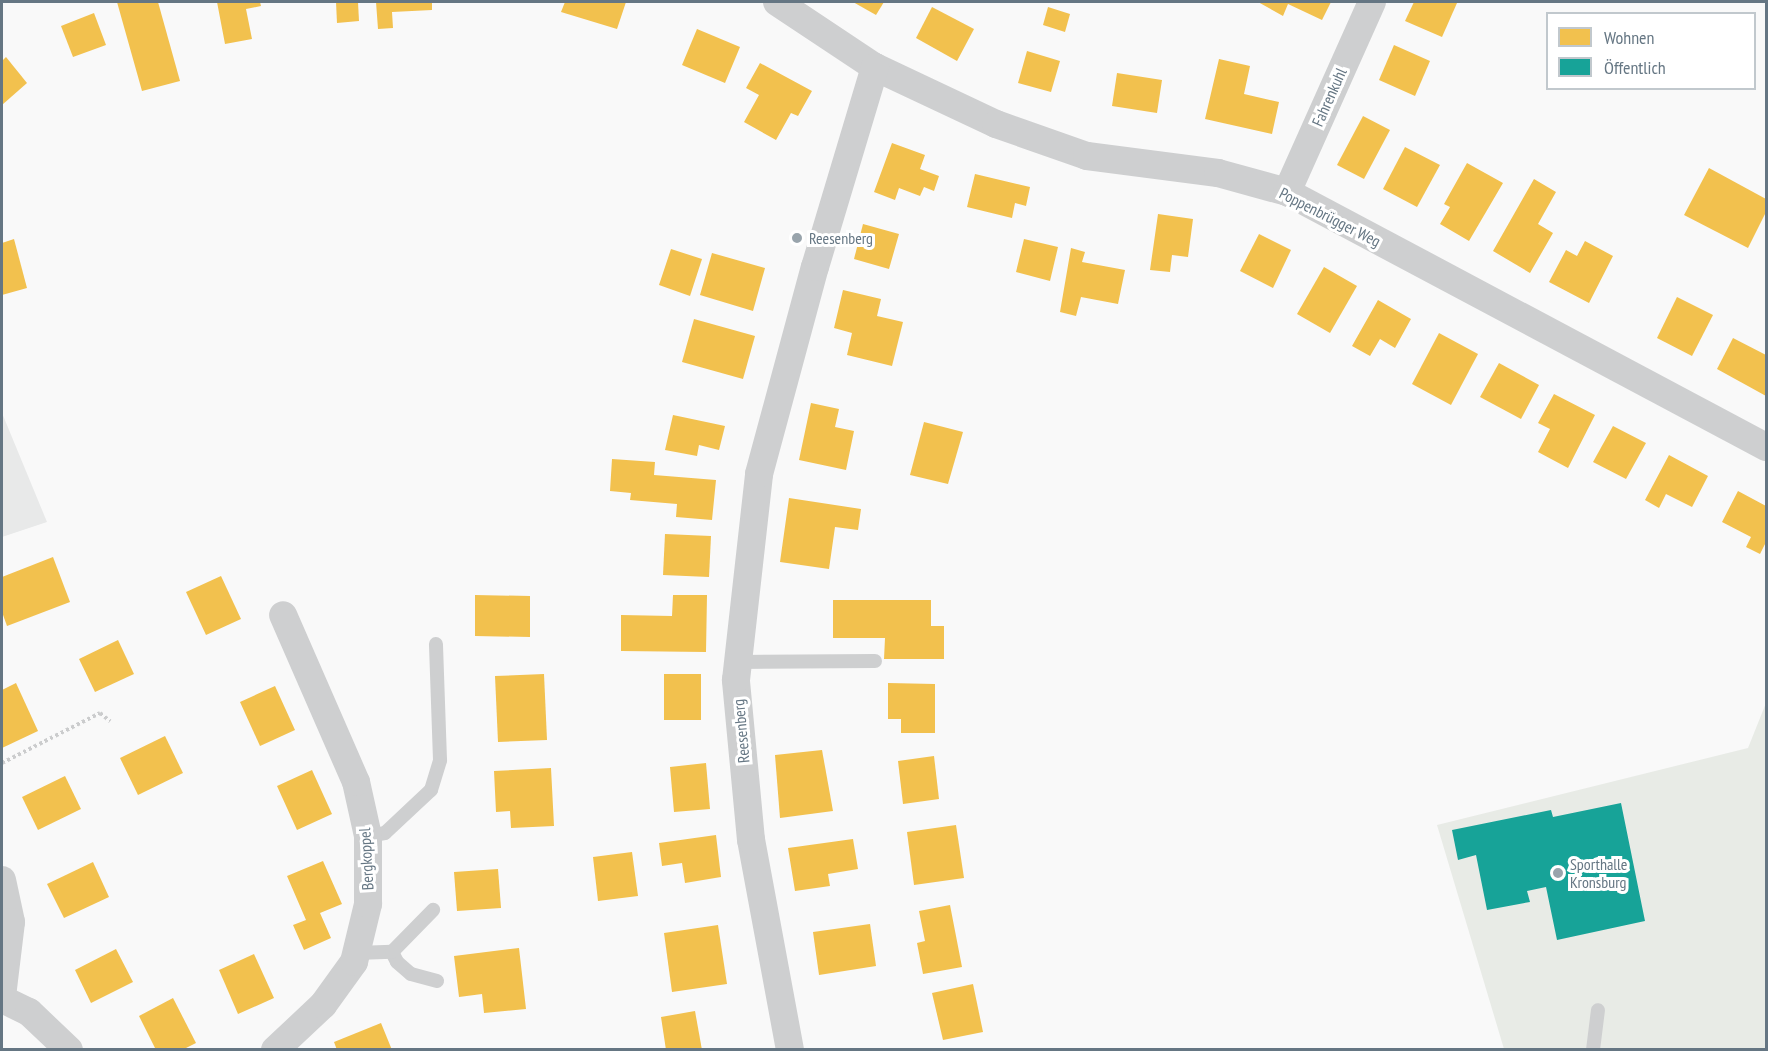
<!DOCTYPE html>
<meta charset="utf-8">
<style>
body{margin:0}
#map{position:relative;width:1768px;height:1051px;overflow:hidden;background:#f9f9f9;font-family:"PT Sans Narrow",sans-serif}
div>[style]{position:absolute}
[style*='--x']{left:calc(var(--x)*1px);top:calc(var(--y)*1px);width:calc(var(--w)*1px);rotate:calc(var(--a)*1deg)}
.built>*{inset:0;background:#e8e9e9}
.green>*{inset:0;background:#e8ebe6}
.homes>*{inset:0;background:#f2c14e}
.public>*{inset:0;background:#17a398}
.path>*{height:4px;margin-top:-2px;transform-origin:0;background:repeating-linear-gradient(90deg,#cbcccd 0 3px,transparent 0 6px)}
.service>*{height:14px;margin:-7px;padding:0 7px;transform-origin:7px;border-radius:7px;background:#cecfd0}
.minor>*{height:28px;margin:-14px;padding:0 14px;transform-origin:14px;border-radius:14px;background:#cecfd0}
.dots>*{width:16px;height:16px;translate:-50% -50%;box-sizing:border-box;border:3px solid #fff;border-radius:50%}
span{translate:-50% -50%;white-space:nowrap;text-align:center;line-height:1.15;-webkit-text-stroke:6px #fff;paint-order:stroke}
.street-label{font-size:16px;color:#657683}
.poi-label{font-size:16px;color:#657683}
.left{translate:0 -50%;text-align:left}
.frame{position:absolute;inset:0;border:3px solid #657683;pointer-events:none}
.legend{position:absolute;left:1546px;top:12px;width:210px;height:78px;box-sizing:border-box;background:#fff;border:2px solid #c1c8cd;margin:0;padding:8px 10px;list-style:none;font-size:18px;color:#657683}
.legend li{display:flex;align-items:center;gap:12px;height:30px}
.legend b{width:30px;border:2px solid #c1c8cd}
</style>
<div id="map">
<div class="built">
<i style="clip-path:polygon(2px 413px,47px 522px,2px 537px)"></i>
</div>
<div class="green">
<i style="clip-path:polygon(1766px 703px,1766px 1049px,1504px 1049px,1437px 825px,1748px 748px)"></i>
</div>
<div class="homes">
<i style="clip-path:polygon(117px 2px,158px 2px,180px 81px,142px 91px)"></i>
<i style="clip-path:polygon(217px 2px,260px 2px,261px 6px,246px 9px,252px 39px,225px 44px)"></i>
<i style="clip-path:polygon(336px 2px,358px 2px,359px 21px,337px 23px)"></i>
<i style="clip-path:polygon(376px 2px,432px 2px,432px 10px,392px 12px,393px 28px,378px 29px)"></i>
<i style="clip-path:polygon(565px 2px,626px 2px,617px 29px,561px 12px)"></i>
<i style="clip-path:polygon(853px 2px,884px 2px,876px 15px)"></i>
<i style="clip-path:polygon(1258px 2px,1331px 2px,1322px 20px,1288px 4px,1283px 16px)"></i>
<i style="clip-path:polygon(1414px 2px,1457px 3px,1442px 37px,1405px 21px)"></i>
<i style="clip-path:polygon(932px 7px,974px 29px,957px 61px,916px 38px)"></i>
<i style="clip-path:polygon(1048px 7px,1070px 14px,1065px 32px,1043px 25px)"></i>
<i style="clip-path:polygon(94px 13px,106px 45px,73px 57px,61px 26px)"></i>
<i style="clip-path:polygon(697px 29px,740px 47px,725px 83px,682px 65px)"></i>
<i style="clip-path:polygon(1394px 45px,1430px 61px,1415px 96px,1379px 80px)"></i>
<i style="clip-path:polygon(1027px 51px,1060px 61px,1051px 92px,1018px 83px)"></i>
<i style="clip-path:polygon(6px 57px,27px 83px,2px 105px,2px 61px)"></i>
<i style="clip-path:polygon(1219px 59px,1250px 66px,1244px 94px,1279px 102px,1272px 134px,1205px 119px)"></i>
<i style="clip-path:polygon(760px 63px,812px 91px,798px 116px,791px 113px,776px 140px,744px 122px,759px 95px,746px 88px)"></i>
<i style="clip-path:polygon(1117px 73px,1162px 80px,1157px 113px,1112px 106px)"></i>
<i style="clip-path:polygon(1363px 116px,1390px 130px,1364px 179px,1337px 165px)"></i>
<i style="clip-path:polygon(892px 143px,925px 155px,920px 169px,939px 176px,934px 191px,924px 187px,920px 196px,899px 188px,895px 200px,874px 192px)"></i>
<i style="clip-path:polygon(1405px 147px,1440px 165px,1417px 207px,1383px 189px)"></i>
<i style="clip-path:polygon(1467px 163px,1503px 183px,1469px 241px,1440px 224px,1450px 207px,1444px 204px)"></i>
<i style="clip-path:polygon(1709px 168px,1766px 199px,1766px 212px,1748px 248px,1684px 215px)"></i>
<i style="clip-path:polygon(975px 174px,1030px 187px,1026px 206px,1015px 203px,1012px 218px,967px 207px)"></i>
<i style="clip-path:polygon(1534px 179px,1556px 192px,1538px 224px,1553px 233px,1530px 273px,1493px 251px)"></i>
<i style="clip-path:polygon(1158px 214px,1193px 219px,1188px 257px,1172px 255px,1170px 272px,1150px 270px)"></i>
<i style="clip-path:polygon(863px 224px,899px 234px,889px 269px,854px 259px)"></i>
<i style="clip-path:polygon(1259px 234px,1291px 250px,1273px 288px,1240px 271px)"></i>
<i style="clip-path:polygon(14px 239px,27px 288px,2px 295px,2px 243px)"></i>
<i style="clip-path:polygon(1024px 239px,1058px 247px,1050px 281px,1016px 272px)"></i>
<i style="clip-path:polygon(1585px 241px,1613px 256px,1589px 303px,1549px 282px,1566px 250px,1577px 256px)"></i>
<i style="clip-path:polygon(1071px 248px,1085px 252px,1082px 262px,1125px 270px,1118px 304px,1081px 297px,1076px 316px,1060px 312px)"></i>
<i style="clip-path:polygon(671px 249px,702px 259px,690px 296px,659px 285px)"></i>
<i style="clip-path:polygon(712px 253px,765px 268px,753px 311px,700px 295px)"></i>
<i style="clip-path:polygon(1324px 267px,1357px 286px,1330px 333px,1297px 314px)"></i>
<i style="clip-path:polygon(843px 290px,881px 299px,877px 316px,903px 322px,892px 366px,847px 355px,852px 333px,834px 328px)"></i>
<i style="clip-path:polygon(1677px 297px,1713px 315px,1692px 356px,1657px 338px)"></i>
<i style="clip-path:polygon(1378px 300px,1411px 319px,1395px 348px,1380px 339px,1370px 356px,1352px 346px)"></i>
<i style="clip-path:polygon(694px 319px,755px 336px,743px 379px,682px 362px)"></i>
<i style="clip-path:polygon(1439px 333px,1478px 354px,1451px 405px,1412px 384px)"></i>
<i style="clip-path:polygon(1733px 338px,1766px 355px,1766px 396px,1717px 369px)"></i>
<i style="clip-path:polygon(1499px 363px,1539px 385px,1521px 419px,1480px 397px)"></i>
<i style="clip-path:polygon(1554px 394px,1595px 415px,1568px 468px,1538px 452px,1550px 429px,1538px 423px)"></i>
<i style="clip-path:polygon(811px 403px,839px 409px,835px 427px,854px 431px,846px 470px,799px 460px)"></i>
<i style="clip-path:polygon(673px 415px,725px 426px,719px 450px,699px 445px,697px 456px,665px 450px)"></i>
<i style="clip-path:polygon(924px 422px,963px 432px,948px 484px,910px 475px)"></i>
<i style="clip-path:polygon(1613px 426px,1646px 443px,1626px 479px,1593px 462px)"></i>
<i style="clip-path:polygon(1669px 455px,1708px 476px,1692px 507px,1666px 494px,1659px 508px,1645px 500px)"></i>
<i style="clip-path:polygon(612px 459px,655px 462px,654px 475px,716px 480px,712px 520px,676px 517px,677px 504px,630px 500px,631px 493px,610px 491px)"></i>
<i style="clip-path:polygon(1738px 491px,1766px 506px,1766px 542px,1760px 554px,1746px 547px,1751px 537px,1722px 522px)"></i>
<i style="clip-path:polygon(789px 498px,861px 509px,858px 530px,835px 527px,829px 569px,780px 562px)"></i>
<i style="clip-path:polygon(665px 534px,711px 536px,709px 577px,663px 575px)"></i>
<i style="clip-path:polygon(53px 557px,70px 602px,7px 626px,2px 612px,2px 577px)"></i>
<i style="clip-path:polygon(221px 576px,241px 619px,206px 635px,186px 592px)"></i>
<i style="clip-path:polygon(475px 595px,530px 596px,530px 637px,475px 636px)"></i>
<i style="clip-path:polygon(673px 595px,707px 595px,706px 652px,621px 651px,621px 615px,672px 616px)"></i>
<i style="clip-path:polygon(833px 600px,931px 600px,931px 626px,944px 626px,944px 659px,884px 659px,885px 638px,833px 638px)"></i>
<i style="clip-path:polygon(118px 640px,134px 674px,95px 692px,79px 659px)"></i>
<i style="clip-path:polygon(544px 674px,547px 740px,498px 742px,495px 676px)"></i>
<i style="clip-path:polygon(664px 674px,701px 674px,701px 720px,664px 720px)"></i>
<i style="clip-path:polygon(16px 683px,38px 731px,2px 748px,2px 690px)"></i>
<i style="clip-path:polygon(888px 683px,935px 684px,935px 733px,901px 733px,901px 719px,888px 719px)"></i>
<i style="clip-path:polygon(275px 686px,295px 730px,260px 746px,240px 702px)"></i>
<i style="clip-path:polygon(165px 736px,183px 773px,138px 795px,120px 758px)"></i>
<i style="clip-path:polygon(822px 750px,833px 811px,780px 818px,775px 755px)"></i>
<i style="clip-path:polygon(934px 756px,939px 799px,903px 804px,898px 761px)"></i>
<i style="clip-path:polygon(706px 763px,710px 809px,674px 812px,670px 767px)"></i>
<i style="clip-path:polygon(551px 768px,554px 826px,511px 828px,510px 811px,496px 812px,494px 771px)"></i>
<i style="clip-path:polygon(312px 770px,332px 814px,297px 830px,277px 786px)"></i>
<i style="clip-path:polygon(65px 776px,81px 809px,38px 830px,22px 797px)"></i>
<i style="clip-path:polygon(956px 825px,964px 878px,914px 885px,907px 832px)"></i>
<i style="clip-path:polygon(716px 835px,721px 877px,685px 883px,682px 863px,662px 866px,659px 843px)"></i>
<i style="clip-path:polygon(853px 839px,858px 869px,828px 874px,830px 886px,795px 891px,788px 848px)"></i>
<i style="clip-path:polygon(632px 852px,638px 896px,598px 901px,593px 857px)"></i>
<i style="clip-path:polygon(323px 861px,342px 904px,320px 913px,331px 938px,304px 950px,293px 925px,306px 920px,287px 876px)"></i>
<i style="clip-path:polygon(93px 862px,109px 897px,64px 918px,47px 884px)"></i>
<i style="clip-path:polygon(498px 869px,501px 908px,457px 911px,454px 872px)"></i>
<i style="clip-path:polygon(950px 905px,962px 967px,923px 974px,917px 943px,925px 941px,919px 911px)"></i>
<i style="clip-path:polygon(870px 924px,876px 966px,819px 975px,813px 932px)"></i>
<i style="clip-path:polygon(718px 925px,727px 984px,672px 992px,664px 933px)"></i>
<i style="clip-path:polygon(519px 948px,526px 1009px,484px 1013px,482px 994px,459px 997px,454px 956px)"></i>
<i style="clip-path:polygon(116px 949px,133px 982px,91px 1003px,75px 970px)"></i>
<i style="clip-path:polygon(254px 954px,274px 998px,238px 1014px,219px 970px)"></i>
<i style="clip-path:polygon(973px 984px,983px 1032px,943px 1040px,932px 993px)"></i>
<i style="clip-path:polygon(173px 998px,196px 1043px,182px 1050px,156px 1050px,139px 1016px)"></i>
<i style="clip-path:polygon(695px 1011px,702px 1050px,666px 1050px,661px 1017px)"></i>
<i style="clip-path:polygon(381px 1023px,392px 1050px,337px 1050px,334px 1042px)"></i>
</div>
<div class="public">
<i style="clip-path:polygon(1621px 803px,1645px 921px,1557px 940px,1546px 887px,1527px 891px,1530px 902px,1487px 910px,1476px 855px,1458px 860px,1452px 830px,1551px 810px,1553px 817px)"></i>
</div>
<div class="path">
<i style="--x:2;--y:763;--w:110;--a:-27"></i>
<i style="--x:100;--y:713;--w:13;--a:39"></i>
</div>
<div class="service">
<i style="--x:738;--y:662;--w:137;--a:-0.4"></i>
<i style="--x:368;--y:836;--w:17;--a:-10"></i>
<i style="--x:385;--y:833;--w:63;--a:-43.1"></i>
<i style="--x:431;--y:790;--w:31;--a:-73"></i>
<i style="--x:440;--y:760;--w:116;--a:-92"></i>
<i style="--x:392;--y:952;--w:11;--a:63"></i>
<i style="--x:397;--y:962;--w:18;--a:41"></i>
<i style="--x:411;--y:974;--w:27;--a:15"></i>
<i style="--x:356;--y:953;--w:36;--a:-2"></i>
<i style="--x:392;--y:952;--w:59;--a:-45.7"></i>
<i style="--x:1593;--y:1050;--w:40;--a:-82.9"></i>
</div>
<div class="minor">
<i style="--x:777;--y:2;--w:118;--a:33.6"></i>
<i style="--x:875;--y:67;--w:134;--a:25.2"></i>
<i style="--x:996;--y:124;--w:96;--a:19.4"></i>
<i style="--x:1087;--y:156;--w:132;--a:7.4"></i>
<i style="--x:1218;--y:173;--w:72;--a:15.4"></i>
<i style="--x:1287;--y:192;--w:543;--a:28.03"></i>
<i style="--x:1287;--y:192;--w:208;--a:-65.9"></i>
<i style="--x:2;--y:880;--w:43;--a:77.9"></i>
<i style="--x:11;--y:922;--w:75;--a:96.9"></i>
<i style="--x:2;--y:999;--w:30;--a:26"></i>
<i style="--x:29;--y:1012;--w:55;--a:43.5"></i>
<i style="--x:275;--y:1050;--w:66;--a:-43.2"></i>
<i style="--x:323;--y:1005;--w:53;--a:-54.2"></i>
<i style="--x:354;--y:962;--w:60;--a:-76.4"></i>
<i style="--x:368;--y:904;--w:68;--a:-90"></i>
<i style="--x:368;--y:836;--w:55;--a:-102.5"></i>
<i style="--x:356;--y:782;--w:182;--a:-113.6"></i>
<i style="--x:790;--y:1050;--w:214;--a:-100.5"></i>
<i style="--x:751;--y:840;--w:161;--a:-95.4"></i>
<i style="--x:736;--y:680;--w:207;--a:-83.6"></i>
<i style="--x:759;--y:474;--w:214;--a:-74.9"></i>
<i style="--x:815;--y:267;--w:209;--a:-73.3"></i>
</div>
<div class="dots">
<i style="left:797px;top:238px;background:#99a4ac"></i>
<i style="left:1558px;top:873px;background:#99a4ac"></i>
</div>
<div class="street-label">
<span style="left:1329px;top:97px;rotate:-66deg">Fahrenkuhl</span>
<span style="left:1330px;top:217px;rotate:27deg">Poppenbrügger Weg</span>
<span style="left:741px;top:731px;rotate:-95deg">Reesenberg</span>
<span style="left:366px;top:859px;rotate:-93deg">Bergkoppel</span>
</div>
<div class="poi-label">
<span class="left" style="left:809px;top:238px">Reesenberg</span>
<span class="left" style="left:1570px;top:873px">Sporthalle<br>Kronsburg</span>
</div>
<div class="frame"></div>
<ul class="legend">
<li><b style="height:16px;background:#f2c14e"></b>Wohnen</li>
<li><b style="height:16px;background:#17a398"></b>Öffentlich</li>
</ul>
</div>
